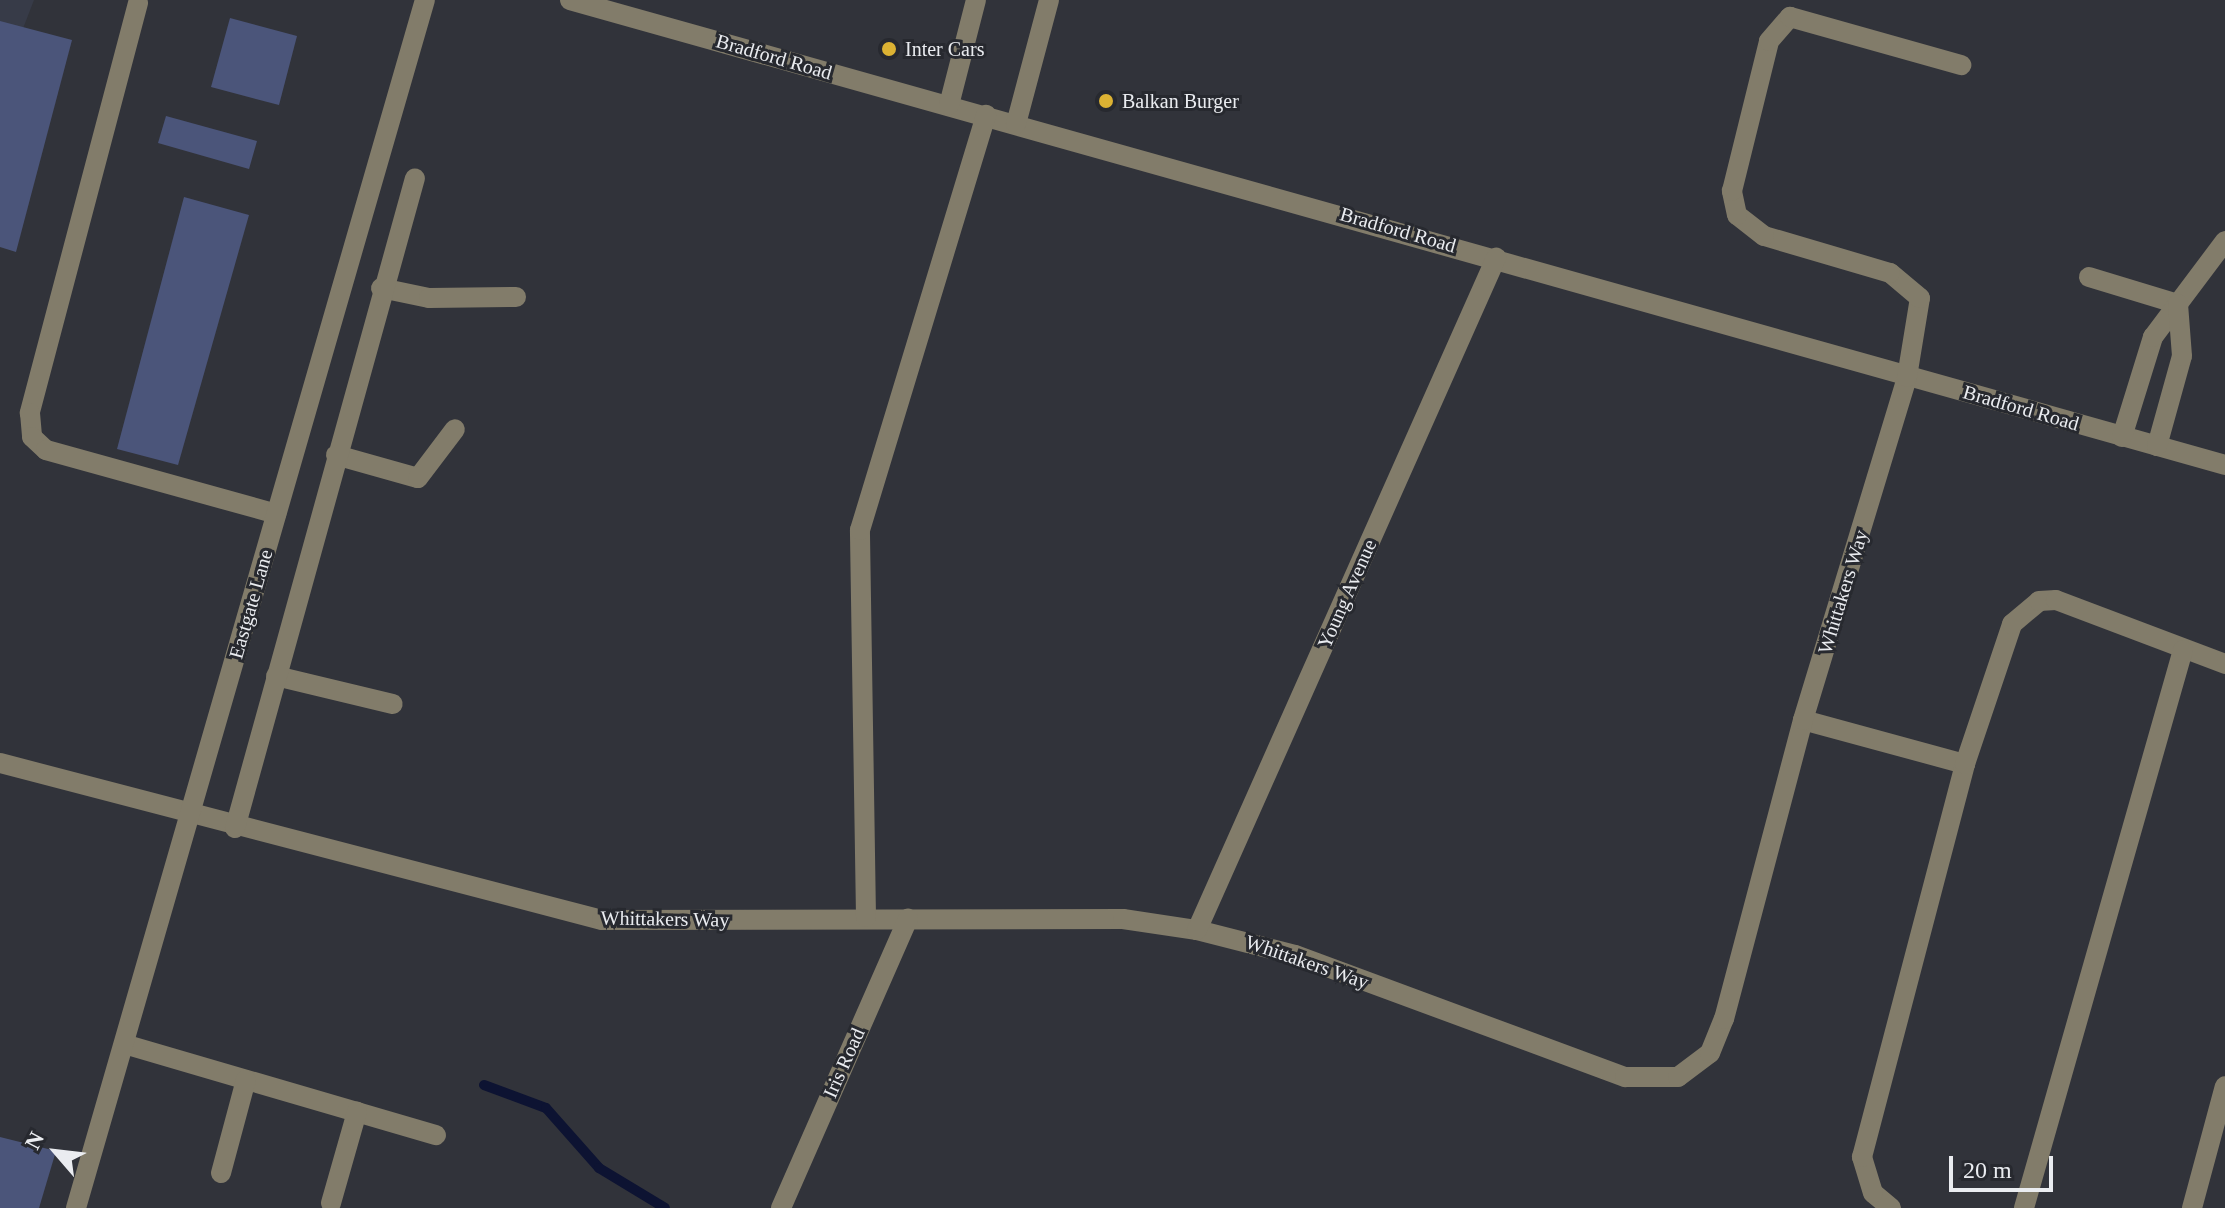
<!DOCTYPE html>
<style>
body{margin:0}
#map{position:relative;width:2225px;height:1208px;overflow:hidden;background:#31333a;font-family:"Times New Roman",serif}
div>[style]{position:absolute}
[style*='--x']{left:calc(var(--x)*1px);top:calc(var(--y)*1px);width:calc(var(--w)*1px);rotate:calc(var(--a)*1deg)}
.built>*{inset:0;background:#373b48}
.stream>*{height:10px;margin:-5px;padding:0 5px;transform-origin:5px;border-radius:5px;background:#0d1332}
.building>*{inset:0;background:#4b557a}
.minor>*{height:20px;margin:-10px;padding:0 10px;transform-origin:10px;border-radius:10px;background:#827c6a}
.dots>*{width:22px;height:22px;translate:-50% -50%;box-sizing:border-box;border:4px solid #27292f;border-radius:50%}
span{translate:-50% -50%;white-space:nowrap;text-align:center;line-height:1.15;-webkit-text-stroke:6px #27292f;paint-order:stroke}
.poi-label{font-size:20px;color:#eaecf0}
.left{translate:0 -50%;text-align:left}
.street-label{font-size:20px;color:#eaecf0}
.north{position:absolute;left:16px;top:1112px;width:80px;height:80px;-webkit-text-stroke:6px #27292f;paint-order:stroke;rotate:298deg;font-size:22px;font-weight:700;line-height:32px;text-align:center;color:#eaecf0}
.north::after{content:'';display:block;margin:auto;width:28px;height:36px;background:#eaecf0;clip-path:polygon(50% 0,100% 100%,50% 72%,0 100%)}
.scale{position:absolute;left:1949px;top:1156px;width:104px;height:36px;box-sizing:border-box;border:4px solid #eaecf0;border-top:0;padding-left:10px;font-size:24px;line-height:28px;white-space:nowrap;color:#eaecf0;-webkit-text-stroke:6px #27292f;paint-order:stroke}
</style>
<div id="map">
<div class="built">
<i style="clip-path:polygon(0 0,34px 0,0 88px)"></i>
</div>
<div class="stream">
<i style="--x:484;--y:1085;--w:66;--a:20.4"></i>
<i style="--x:546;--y:1108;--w:80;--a:48.5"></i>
<i style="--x:599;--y:1168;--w:77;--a:31.2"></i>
</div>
<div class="building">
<i style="clip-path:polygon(230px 18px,297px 36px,279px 105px,211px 87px)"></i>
<i style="clip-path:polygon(0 21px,72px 40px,16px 252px,0 247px)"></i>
<i style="clip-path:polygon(166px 116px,257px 141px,249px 169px,158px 143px)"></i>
<i style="clip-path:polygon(184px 197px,249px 215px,178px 465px,117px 449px)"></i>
<i style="clip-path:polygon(0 1137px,56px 1151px,39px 1208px,0 1208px)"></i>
</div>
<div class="minor">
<i style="--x:570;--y:0;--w:1719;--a:15.69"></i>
<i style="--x:138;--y:3;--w:424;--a:104.8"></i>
<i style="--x:30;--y:413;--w:24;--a:85"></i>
<i style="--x:32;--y:437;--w:19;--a:43"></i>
<i style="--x:46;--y:450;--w:239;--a:15.5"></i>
<i style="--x:949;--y:105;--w:108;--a:-75.6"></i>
<i style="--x:1016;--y:124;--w:128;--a:-75.1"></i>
<i style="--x:2089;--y:277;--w:93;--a:16.9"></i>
<i style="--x:381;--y:288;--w:49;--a:11.8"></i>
<i style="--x:429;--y:298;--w:87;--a:-0.7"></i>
<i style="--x:2122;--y:437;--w:105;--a:-72.8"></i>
<i style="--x:2153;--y:337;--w:120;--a:-53.1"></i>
<i style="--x:2157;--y:446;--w:93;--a:-74.5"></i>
<i style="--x:2182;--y:356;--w:52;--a:-94.4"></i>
<i style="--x:336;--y:455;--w:85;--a:15.7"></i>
<i style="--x:418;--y:478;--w:61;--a:-52.9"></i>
<i style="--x:276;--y:676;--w:120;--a:13.5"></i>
<i style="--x:1803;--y:720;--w:168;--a:15.2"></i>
<i style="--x:0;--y:763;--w:622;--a:14.62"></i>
<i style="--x:602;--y:920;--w:521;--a:-0.11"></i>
<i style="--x:1123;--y:919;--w:75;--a:8.5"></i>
<i style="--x:1197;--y:930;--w:101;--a:14.3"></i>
<i style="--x:1295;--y:955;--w:352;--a:20.3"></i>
<i style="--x:1625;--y:1077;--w:53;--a:0"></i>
<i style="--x:1678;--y:1077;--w:40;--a:-37"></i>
<i style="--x:1710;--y:1053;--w:37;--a:-68"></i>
<i style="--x:1724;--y:1019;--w:309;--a:-75.2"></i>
<i style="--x:1803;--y:720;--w:358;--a:-73.1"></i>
<i style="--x:1907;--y:377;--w:80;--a:-80.7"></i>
<i style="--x:1920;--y:298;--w:39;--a:-140"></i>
<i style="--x:1890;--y:273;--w:131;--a:-163.6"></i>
<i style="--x:1764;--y:236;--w:34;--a:-142"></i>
<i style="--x:1737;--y:215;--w:25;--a:-102"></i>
<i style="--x:1732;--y:191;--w:154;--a:-76.1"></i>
<i style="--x:1769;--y:41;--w:32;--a:-49"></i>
<i style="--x:1790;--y:17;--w:178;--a:15.7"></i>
<i style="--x:235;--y:828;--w:674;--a:-74.52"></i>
<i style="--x:866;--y:917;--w:387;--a:-90.9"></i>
<i style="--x:860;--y:530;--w:434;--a:-73.1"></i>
<i style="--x:1197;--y:930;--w:736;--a:-66.01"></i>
<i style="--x:124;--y:1044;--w:325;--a:16.3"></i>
<i style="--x:221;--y:1173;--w:96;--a:-75"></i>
<i style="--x:331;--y:1203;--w:95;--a:-74.1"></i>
<i style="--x:76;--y:1208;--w:1257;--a:-73.89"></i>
<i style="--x:781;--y:1208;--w:316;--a:-66.3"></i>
<i style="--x:1891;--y:1208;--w:23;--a:-140"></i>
<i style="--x:1873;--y:1193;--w:38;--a:-107"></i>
<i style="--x:1862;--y:1157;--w:406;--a:-75.3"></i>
<i style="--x:1965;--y:764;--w:148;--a:-71.4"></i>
<i style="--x:2012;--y:624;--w:35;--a:-40"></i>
<i style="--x:2039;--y:601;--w:17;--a:-3"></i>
<i style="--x:2056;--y:600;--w:181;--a:20.7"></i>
<i style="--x:2024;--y:1208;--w:580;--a:-74.1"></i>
<i style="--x:2192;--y:1208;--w:126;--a:-74.9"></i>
</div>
<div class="dots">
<i style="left:889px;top:49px;background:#dcb233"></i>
<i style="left:1106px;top:101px;background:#dcb233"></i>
</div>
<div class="poi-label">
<span class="left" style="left:905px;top:49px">Inter Cars</span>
<span class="left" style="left:1122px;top:101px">Balkan Burger</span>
</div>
<div class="street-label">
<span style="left:774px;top:57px;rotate:16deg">Bradford Road</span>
<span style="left:1398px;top:230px;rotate:16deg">Bradford Road</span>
<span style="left:2021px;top:408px;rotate:16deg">Bradford Road</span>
<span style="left:1843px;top:592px;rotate:-73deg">Whittakers Way</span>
<span style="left:1347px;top:594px;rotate:-66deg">Young Avenue</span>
<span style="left:251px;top:604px;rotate:-74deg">Eastgate Lane</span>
<span style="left:665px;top:919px;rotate:1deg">Whittakers Way</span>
<span style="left:1307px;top:962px;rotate:19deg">Whittakers Way</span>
<span style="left:844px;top:1063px;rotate:-66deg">Iris Road</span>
</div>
<div class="north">N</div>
<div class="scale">20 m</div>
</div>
